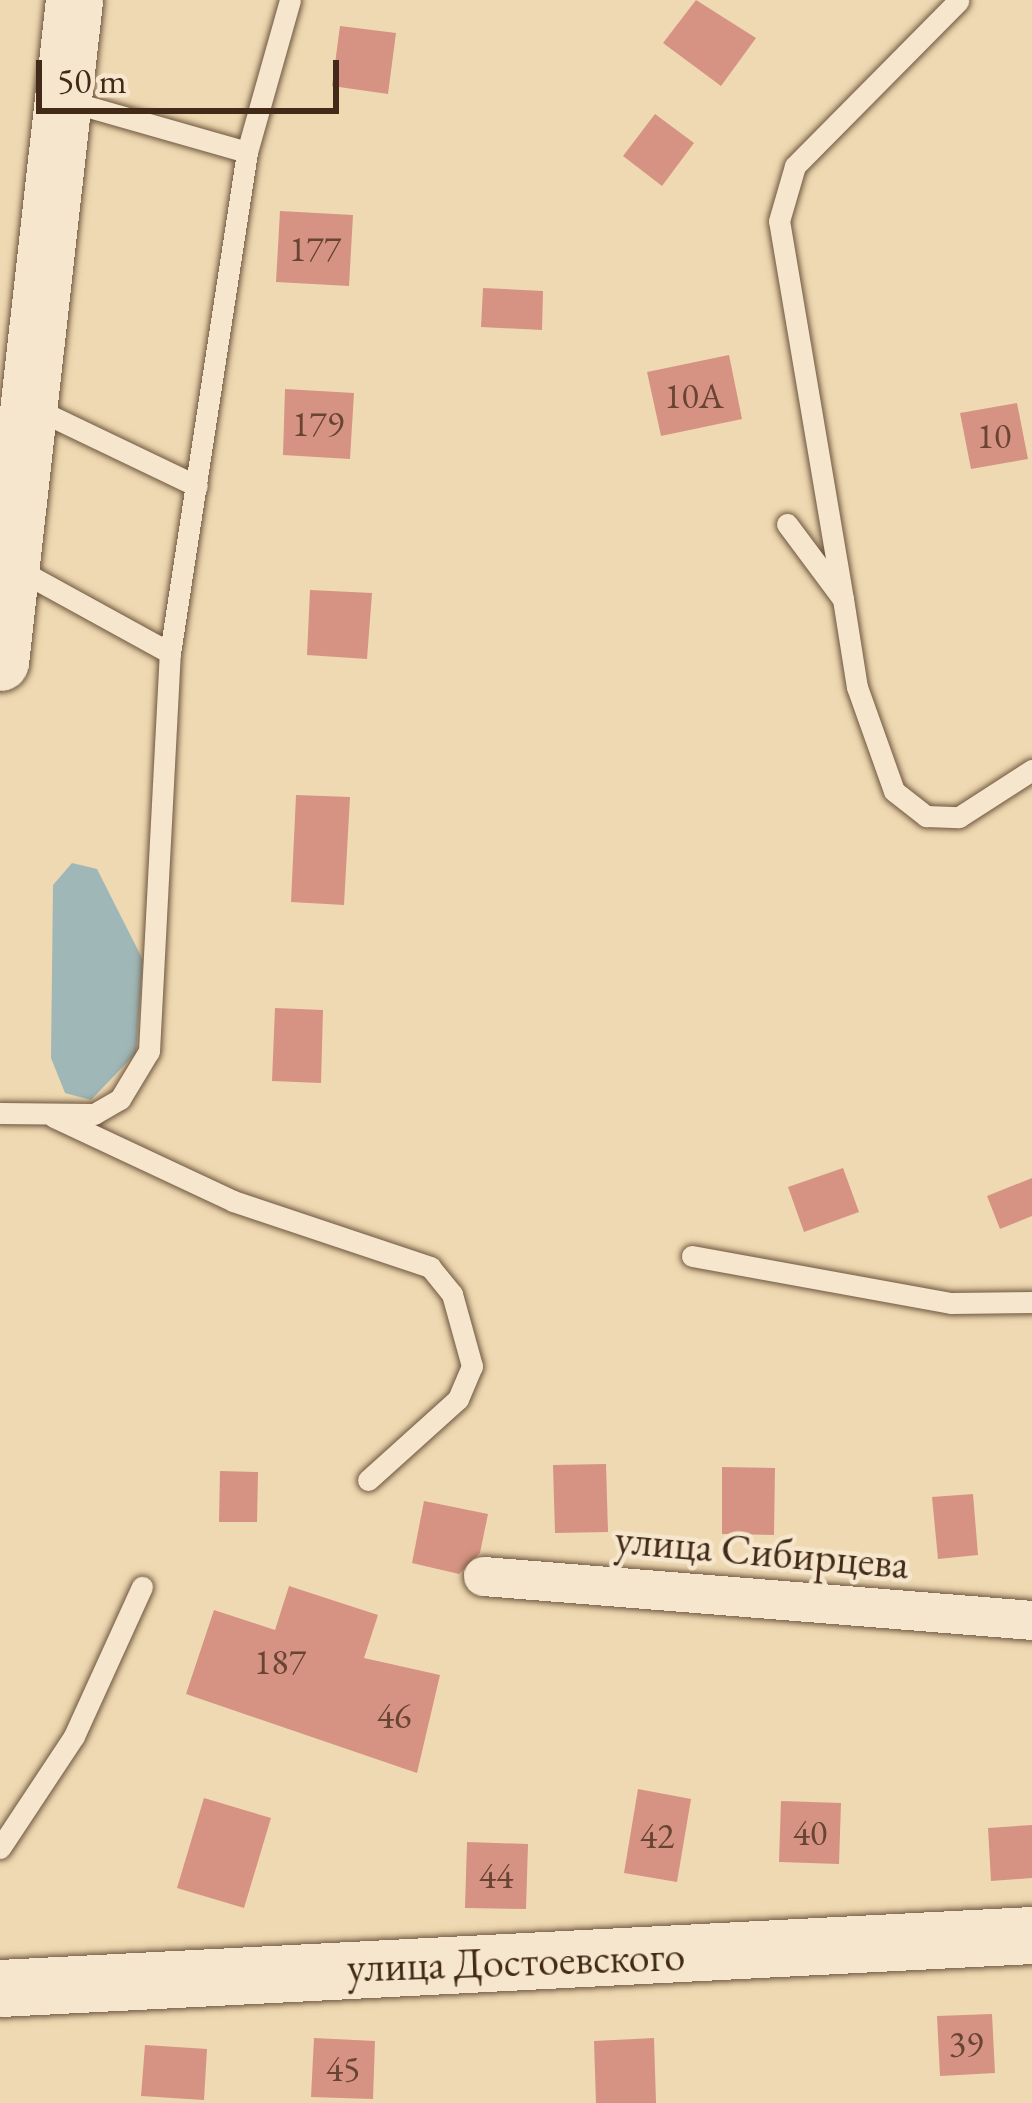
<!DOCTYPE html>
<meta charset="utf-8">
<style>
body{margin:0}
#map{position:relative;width:1032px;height:2103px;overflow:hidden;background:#efd9b2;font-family:"EB Garamond",serif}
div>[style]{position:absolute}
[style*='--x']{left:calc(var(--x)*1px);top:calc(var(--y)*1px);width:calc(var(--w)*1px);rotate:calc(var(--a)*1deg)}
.water>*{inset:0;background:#9fb7b7}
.building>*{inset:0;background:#d69383}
.roads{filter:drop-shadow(0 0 3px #6e563e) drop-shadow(0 0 3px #6e563e)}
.lane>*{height:21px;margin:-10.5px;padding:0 10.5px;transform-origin:10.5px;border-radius:10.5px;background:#f5e6cd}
.street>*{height:39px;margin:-19.5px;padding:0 19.5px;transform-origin:19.5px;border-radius:19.5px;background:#f5e6cd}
.secondary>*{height:57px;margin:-28.5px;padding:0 28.5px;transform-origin:28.5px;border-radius:28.5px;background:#f5e6cd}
span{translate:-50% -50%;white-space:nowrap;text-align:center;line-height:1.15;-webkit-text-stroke:9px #f5e6cd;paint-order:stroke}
.number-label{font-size:36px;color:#684433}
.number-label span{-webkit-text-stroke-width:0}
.street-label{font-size:42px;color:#432a18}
.scale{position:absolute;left:36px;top:60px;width:303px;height:54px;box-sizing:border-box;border:6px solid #432a18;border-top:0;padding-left:15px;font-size:36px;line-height:42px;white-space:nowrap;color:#432a18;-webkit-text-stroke:9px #f5e6cd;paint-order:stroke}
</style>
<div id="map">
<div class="water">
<i style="clip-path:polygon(72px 863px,97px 869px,143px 960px,136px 1053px,91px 1100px,65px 1093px,51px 1058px,53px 885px)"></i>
</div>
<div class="building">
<i style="clip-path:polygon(696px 0,756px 38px,721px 86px,663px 43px)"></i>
<i style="clip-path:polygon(340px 26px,396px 33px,388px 94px,332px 86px)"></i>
<i style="clip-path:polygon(655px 114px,694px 143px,662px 186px,623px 156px)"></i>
<i style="clip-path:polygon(280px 211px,353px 215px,349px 286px,276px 282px)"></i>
<i style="clip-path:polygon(483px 288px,543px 291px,542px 330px,481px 327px)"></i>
<i style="clip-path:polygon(729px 355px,742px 419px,661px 436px,647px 372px)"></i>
<i style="clip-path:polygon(285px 389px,354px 393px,350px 459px,283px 455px)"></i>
<i style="clip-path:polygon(1017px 403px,1028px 459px,971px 469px,960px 413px)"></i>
<i style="clip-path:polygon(310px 590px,372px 593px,367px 659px,307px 655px)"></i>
<i style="clip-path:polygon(296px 795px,350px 797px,344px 905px,291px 902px)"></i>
<i style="clip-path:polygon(275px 1008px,323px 1010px,321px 1083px,272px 1081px)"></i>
<i style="clip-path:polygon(843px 1168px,859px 1212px,804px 1232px,788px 1187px)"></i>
<i style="clip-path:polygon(1032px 1178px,1032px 1216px,1000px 1229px,987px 1196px)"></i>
<i style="clip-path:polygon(606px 1464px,608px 1532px,555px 1533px,553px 1465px)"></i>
<i style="clip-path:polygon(722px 1467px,775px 1468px,774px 1535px,722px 1534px)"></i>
<i style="clip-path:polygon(220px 1471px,258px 1472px,257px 1522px,219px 1522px)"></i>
<i style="clip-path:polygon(973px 1494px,978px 1555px,938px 1559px,932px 1497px)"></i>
<i style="clip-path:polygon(424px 1501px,488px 1514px,480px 1553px,459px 1574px,412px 1563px)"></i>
<i style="clip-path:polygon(289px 1586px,378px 1615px,364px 1658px,440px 1675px,417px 1773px,186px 1694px,214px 1610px,275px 1630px)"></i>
<i style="clip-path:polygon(638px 1789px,691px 1799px,677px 1882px,624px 1873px)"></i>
<i style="clip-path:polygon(204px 1798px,271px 1818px,244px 1908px,177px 1888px)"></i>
<i style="clip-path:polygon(781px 1801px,841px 1803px,839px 1864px,779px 1862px)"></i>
<i style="clip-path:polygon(1032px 1825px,1032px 1878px,991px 1881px,988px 1828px)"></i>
<i style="clip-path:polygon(467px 1842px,528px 1844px,526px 1909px,465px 1908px)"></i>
<i style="clip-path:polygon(992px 2014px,995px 2073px,940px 2076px,937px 2016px)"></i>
<i style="clip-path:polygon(314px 2038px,375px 2041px,373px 2099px,311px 2097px)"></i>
<i style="clip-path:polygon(654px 2038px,656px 2103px,596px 2103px,594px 2041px)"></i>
<i style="clip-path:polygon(145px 2045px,207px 2049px,204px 2100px,141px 2096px)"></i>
</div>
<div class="roads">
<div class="lane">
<i style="--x:68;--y:101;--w:186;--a:15.9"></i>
<i style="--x:30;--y:406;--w:185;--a:25.6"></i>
<i style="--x:787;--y:524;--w:94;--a:53.3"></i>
<i style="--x:843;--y:599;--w:89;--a:81"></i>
<i style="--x:857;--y:687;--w:110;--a:70.4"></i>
<i style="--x:894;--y:791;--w:41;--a:38"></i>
<i style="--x:926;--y:816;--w:33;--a:2"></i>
<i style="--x:959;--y:817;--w:87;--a:-32.8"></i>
<i style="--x:12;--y:566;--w:180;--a:28.8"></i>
<i style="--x:843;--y:599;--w:383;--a:-99.6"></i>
<i style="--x:779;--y:221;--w:57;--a:-73.8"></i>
<i style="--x:795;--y:166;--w:232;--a:-45.3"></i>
<i style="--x:0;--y:1113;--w:94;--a:0.6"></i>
<i style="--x:94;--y:1114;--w:30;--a:-30"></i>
<i style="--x:120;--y:1099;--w:56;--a:-58.9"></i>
<i style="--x:149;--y:1051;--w:399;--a:-87"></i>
<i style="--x:170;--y:653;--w:507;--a:-81.26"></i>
<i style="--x:247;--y:152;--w:158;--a:-74.2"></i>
<i style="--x:54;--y:1117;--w:198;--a:25.1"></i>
<i style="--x:233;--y:1201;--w:208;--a:18.5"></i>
<i style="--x:430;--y:1267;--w:35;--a:51"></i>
<i style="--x:452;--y:1294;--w:75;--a:74.5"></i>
<i style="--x:472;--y:1366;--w:36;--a:113"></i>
<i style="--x:458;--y:1399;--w:121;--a:138"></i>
<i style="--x:692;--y:1256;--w:263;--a:10.3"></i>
<i style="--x:951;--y:1303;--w:81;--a:-0.7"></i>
<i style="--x:0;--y:1848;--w:134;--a:-56.5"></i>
<i style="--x:74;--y:1736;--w:164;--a:-65.5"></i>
</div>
<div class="street">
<i style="--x:483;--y:1576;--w:551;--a:4.58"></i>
</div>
<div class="secondary">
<i style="--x:0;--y:662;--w:666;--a:-83.62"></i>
<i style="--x:0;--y:1988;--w:1033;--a:-2.94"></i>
</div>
</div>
<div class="number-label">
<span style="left:315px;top:249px">177</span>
<span style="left:694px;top:396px">10А</span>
<span style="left:318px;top:424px">179</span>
<span style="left:994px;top:436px">10</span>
<span style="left:280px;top:1662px">187</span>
<span style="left:394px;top:1716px">46</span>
<span style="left:810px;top:1833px">40</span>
<span style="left:657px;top:1836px">42</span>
<span style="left:496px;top:1876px">44</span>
<span style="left:966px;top:2044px">39</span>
<span style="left:343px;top:2069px">45</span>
</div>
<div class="street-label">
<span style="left:762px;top:1552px;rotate:5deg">улица Сибирцева</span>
<span style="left:516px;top:1962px;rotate:-2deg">улица Достоевского</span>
</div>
<div class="scale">50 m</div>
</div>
